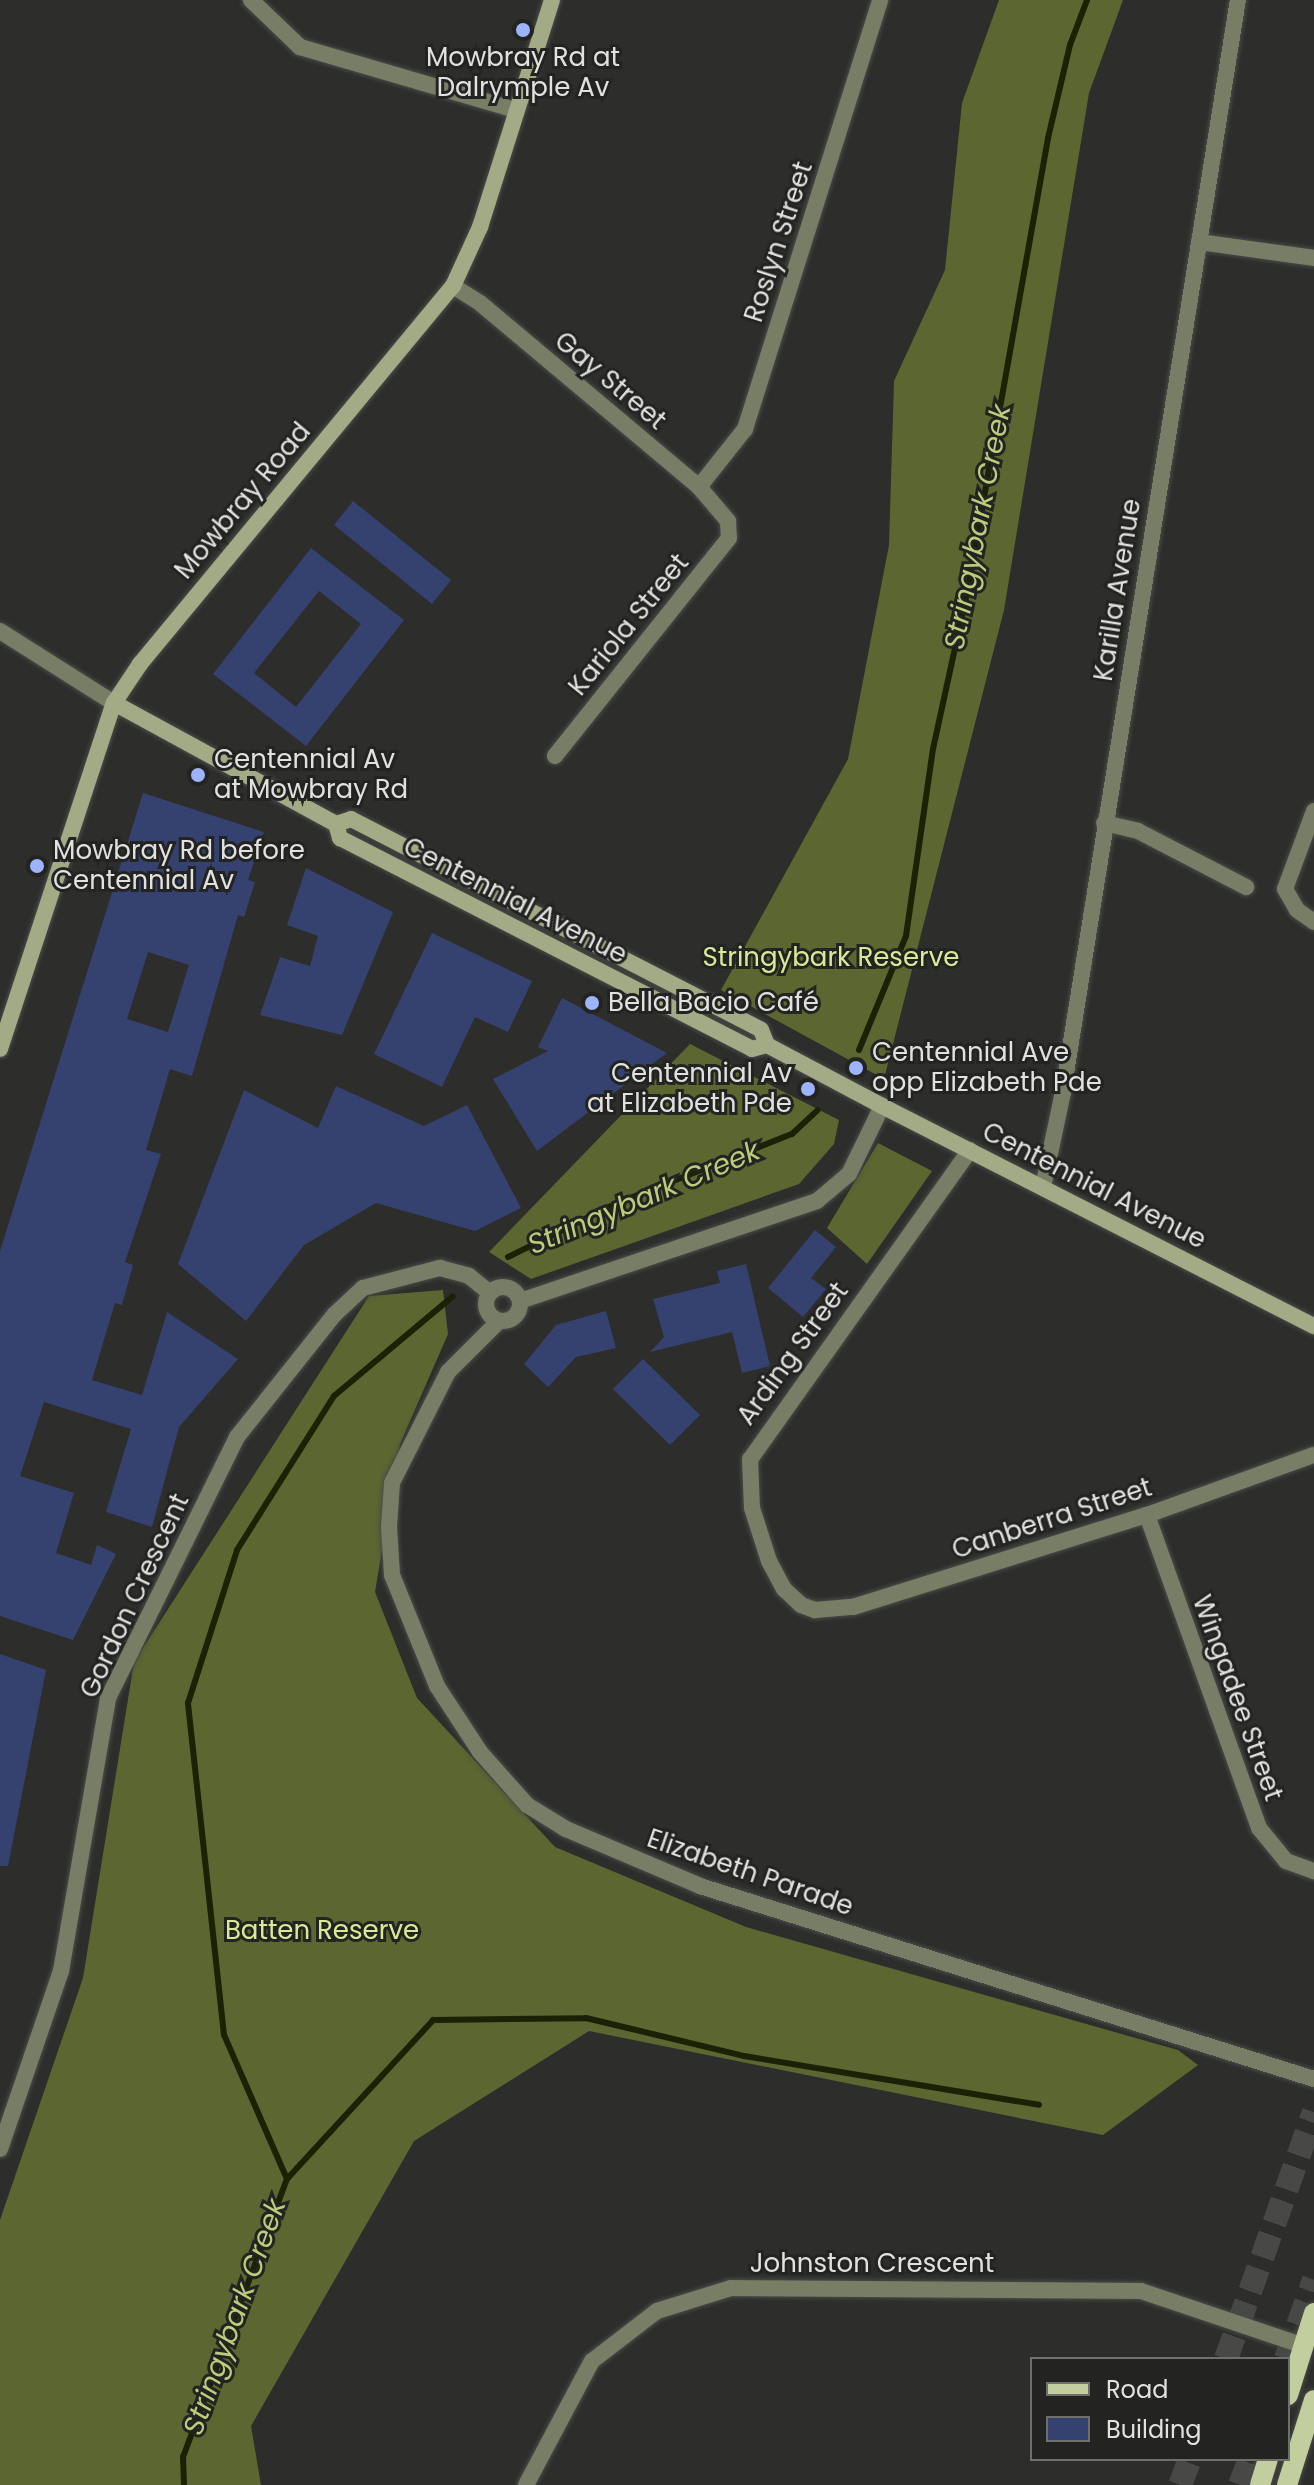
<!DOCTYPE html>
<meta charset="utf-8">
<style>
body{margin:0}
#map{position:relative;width:1314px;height:2485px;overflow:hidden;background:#2d2e2b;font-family:Poppins,sans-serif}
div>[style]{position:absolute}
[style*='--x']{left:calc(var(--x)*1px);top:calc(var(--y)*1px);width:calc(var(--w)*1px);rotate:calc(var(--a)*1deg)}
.forest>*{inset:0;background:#5b6631}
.stream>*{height:6px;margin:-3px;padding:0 3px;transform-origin:3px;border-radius:3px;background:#1b2105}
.building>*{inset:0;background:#35416e}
.motorway-tunnel>*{height:24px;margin-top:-12px;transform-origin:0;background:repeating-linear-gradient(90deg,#484946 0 24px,transparent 0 36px)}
.roads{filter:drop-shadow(0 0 2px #4a4b48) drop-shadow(0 0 2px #4a4b48)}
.minor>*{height:16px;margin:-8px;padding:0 8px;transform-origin:8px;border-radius:8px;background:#787e66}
.minor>.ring{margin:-8px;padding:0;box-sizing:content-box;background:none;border:16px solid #787e66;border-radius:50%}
.secondary>*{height:16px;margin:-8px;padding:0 8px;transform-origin:8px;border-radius:8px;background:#a2ab86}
.primary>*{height:20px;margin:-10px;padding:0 10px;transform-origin:10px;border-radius:10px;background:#c2ce9e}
.dots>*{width:22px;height:22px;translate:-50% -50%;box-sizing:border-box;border:4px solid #232421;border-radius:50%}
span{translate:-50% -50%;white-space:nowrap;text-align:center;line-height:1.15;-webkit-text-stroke:6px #232421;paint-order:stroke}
.poi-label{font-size:26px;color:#e1e1e0}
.left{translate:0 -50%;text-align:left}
.right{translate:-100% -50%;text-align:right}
.street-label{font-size:26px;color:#e1e1e0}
.park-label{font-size:26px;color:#d7ea98}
.water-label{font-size:28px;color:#bacd7b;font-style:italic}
.legend{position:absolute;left:1030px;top:2357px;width:260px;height:104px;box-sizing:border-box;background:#232421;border:2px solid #6f706d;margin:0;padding:10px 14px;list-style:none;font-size:24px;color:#e1e1e0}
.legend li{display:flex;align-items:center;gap:16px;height:40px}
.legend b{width:40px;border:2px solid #6f706d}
</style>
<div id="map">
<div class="forest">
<i style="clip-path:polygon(999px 0,1123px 0,1089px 93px,1004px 610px,884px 1079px,721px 990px,848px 759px,889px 545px,894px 381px,945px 270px,962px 103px)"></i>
<i style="clip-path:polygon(690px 1044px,839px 1120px,834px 1144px,799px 1184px,531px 1279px,489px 1252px)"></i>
<i style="clip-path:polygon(878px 1143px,932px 1171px,867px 1264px,827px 1228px)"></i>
<i style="clip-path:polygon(443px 1290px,448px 1334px,400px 1444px,375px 1592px,417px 1698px,555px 1847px,746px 1927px,1178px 2050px,1198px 2065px,1103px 2135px,589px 2031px,414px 2141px,251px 2426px,261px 2485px,0 2485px,0 2220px,83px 1978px,134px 1662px,369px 1296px)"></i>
</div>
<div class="stream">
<i style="--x:859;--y:1050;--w:123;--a:-67.6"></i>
<i style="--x:906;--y:936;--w:189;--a:-81.8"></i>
<i style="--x:933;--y:749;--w:160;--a:-77.7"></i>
<i style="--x:967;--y:593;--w:462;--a:-79.9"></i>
<i style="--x:1048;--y:138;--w:96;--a:-76.7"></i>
<i style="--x:1070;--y:45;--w:48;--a:-69.3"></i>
<i style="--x:508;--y:1257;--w:119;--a:-26.4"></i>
<i style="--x:615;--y:1204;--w:190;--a:-21.6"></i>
<i style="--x:792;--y:1134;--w:35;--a:-43"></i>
<i style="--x:287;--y:2179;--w:216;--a:-47.4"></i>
<i style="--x:433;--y:2020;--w:153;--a:-0.7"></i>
<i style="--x:586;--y:2018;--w:163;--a:13.5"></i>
<i style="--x:744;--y:2056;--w:299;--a:9.4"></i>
<i style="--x:184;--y:2485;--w:28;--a:-92"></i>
<i style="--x:183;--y:2457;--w:297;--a:-69.5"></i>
<i style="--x:287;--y:2179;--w:157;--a:-113.6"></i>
<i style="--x:224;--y:2035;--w:334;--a:-96.2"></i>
<i style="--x:188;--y:1703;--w:161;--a:-72.2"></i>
<i style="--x:237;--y:1550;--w:182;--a:-57.8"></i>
<i style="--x:334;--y:1396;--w:155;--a:-40"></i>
</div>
<div class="building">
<i style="clip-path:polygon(353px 501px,451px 580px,432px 604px,334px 525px)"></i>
<i style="clip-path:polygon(evenodd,311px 548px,404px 620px,306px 746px,213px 674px,311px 548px,319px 591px,361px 624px,296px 707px,254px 673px,319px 591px)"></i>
<i style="clip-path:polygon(evenodd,143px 793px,264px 832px,248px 880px,255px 882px,244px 917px,238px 915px,192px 1076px,170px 1069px,146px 1150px,161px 1154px,125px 1262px,133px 1265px,122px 1305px,115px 1303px,92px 1380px,142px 1395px,167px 1312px,238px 1359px,179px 1427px,152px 1527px,106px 1512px,131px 1429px,44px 1402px,20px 1476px,74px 1493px,56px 1553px,91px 1565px,97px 1545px,116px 1554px,73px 1640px,0 1616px,0 1251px,143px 793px,148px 952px,189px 965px,168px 1032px,127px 1019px,148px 952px)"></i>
<i style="clip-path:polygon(306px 868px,393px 912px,342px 1035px,260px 1015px,280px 957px,310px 966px,318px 936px,287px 925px)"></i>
<i style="clip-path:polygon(432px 933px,532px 981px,508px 1032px,475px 1017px,442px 1087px,374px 1054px)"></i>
<i style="clip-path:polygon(562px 998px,667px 1053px,537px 1151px,493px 1079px,548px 1051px,538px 1047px)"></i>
<i style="clip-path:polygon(336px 1086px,424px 1126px,467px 1105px,521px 1208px,475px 1231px,376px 1203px,304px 1245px,246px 1321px,178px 1264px,244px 1090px,318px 1128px)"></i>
<i style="clip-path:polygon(815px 1230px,836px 1247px,811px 1278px,826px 1289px,803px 1317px,768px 1288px)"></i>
<i style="clip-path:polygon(746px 1264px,770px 1366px,742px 1373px,732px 1332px,650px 1352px,664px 1337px,653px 1299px,720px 1283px,717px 1271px)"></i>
<i style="clip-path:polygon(606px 1311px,616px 1348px,576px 1357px,548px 1387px,524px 1364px,556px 1325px)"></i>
<i style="clip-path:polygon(643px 1359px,700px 1415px,670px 1445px,613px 1389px)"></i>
<i style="clip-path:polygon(0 1654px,46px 1670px,8px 1866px,0 1866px)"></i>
</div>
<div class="motorway-tunnel">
<i style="--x:1226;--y:2359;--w:262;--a:-70.4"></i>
<i style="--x:1286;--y:2359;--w:84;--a:-70.5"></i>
<i style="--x:1180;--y:2485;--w:28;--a:-69"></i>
<i style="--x:1240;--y:2485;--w:28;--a:-69"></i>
</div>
<div class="roads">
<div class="minor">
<i style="--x:251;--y:0;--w:68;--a:43.8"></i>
<i style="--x:300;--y:47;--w:225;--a:16.3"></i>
<i style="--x:1199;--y:242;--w:116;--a:7.9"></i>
<i style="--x:453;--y:286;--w:32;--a:32"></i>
<i style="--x:480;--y:303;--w:286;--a:40"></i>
<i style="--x:699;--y:487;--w:45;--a:49.5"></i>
<i style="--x:728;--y:521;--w:17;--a:87"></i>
<i style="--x:729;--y:538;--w:279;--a:128.6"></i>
<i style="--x:699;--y:487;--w:74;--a:-51.6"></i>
<i style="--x:745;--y:429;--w:450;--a:-72.5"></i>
<i style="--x:0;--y:631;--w:135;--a:32.3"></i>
<i style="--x:1314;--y:811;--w:83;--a:110.4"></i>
<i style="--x:1285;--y:889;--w:24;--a:60"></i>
<i style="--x:1297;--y:910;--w:21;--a:35"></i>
<i style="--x:1104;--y:823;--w:35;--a:13"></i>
<i style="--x:1138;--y:831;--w:122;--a:27.4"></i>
<i style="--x:970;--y:1150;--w:379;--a:125.4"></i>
<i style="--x:750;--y:1459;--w:49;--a:87.7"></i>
<i style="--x:752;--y:1508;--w:56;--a:72.2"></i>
<i style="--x:769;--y:1561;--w:32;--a:62"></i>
<i style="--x:784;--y:1589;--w:23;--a:43"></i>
<i style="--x:801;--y:1605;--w:15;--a:20"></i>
<i style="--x:815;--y:1610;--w:38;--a:-5"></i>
<i style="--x:853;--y:1607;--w:308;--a:-17.4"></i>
<i style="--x:1147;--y:1515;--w:177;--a:-19.8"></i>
<i style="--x:1043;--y:1187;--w:97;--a:-78.1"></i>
<i style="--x:1063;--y:1092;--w:1106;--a:-80.9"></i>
<i class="ring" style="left:486px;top:1287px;width:18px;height:18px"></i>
<i style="--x:520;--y:1301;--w:313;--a:-18.6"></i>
<i style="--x:817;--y:1201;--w:42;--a:-40.2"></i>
<i style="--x:849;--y:1174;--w:76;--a:-64.1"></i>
<i style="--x:499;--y:1321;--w:72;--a:135"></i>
<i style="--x:448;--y:1372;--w:124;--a:116.8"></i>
<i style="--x:392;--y:1483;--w:44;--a:93.9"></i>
<i style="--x:389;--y:1527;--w:48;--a:86.4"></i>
<i style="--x:392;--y:1575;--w:120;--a:67.9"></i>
<i style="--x:437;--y:1686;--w:79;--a:56.9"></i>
<i style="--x:480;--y:1752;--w:71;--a:48.4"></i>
<i style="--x:527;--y:1805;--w:46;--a:31.6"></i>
<i style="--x:566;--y:1829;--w:146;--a:23"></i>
<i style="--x:700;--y:1886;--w:644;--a:17.45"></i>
<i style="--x:1147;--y:1515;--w:332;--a:70.3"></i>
<i style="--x:1259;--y:1828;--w:43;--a:50.7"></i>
<i style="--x:1286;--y:1861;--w:30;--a:20"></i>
<i style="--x:0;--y:2149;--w:188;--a:-71.1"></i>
<i style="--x:61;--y:1971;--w:277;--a:-80.2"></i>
<i style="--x:108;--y:1698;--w:291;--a:-63.7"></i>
<i style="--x:237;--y:1437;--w:157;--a:-51.5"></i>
<i style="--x:335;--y:1314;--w:38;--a:-43"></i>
<i style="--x:363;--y:1288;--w:80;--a:-14.6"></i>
<i style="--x:440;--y:1268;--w:30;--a:15"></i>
<i style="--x:469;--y:1276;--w:27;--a:39"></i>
<i style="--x:526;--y:2485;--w:140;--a:-62"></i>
<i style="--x:592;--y:2361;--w:82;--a:-37.6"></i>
<i style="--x:657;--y:2311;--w:77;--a:-17.3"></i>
<i style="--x:731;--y:2288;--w:410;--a:0.4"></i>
<i style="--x:1141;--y:2291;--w:172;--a:18.6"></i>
</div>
<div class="secondary">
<i style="--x:114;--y:703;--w:253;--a:28.6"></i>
<i style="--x:336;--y:824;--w:15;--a:74"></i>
<i style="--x:340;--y:838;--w:463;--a:27.1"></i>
<i style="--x:752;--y:1049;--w:16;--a:-15"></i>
<i style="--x:336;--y:824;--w:16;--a:-18"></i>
<i style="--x:351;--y:819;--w:461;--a:27.2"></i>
<i style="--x:761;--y:1030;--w:16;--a:68"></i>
<i style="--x:767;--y:1045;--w:130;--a:27.9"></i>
<i style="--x:882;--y:1106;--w:485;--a:27"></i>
<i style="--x:0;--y:1049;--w:364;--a:-71.8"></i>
<i style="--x:114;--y:703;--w:47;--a:-56.3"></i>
<i style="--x:140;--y:664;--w:491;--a:-50.4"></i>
<i style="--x:453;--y:286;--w:65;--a:-65.4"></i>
<i style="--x:480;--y:227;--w:238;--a:-72.4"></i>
</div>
<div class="primary">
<i style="--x:1288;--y:2395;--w:86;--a:-72.4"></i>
<i style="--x:1260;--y:2485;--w:27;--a:-73"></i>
<i style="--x:1287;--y:2485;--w:89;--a:-72.4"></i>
</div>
</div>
<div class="dots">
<i style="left:523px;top:30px;background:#9db4fd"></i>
<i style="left:198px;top:775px;background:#9db4fd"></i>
<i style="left:37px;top:866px;background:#9db4fd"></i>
<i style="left:592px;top:1003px;background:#9db4fd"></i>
<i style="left:856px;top:1068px;background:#9db4fd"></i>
<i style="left:808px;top:1089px;background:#9db4fd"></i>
</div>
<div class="poi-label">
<span style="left:523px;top:73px">Mowbray Rd at<br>Dalrymple Av</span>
<span class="left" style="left:214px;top:775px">Centennial Av<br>at Mowbray Rd</span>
<span class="left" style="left:53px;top:866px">Mowbray Rd before<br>Centennial Av</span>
<span class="left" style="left:608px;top:1003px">Bella Bacio Café</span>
<span class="left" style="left:872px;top:1068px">Centennial Ave<br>opp Elizabeth Pde</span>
<span class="right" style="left:792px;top:1089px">Centennial Av<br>at Elizabeth Pde</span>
</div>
<div class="street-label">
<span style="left:779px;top:242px;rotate:-72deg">Roslyn Street</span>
<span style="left:610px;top:381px;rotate:40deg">Gay Street</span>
<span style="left:243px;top:501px;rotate:-50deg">Mowbray Road</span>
<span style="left:1118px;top:590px;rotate:-81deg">Karilla Avenue</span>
<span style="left:629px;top:625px;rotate:-51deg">Kariola Street</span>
<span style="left:515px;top:901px;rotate:27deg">Centennial Avenue</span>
<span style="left:1094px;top:1186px;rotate:27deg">Centennial Avenue</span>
<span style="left:793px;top:1354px;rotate:-54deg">Arding Street</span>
<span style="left:1052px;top:1519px;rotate:-18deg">Canberra Street</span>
<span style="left:135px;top:1596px;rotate:-65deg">Gordon Crescent</span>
<span style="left:1237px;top:1698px;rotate:70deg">Wingadee Street</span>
<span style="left:750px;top:1873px;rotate:19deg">Elizabeth Parade</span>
<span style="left:872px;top:2264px">Johnston Crescent</span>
</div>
<div class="park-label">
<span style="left:831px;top:958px">Stringybark Reserve</span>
<span style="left:322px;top:1931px">Batten Reserve</span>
</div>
<div class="water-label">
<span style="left:978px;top:527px;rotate:-79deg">Stringybark Creek</span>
<span style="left:644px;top:1198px;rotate:-23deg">Stringybark Creek</span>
<span style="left:235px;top:2317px;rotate:-70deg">Stringybark Creek</span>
</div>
<ul class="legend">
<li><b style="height:10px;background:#c2ce9e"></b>Road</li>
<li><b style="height:22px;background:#35416e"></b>Building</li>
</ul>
</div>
